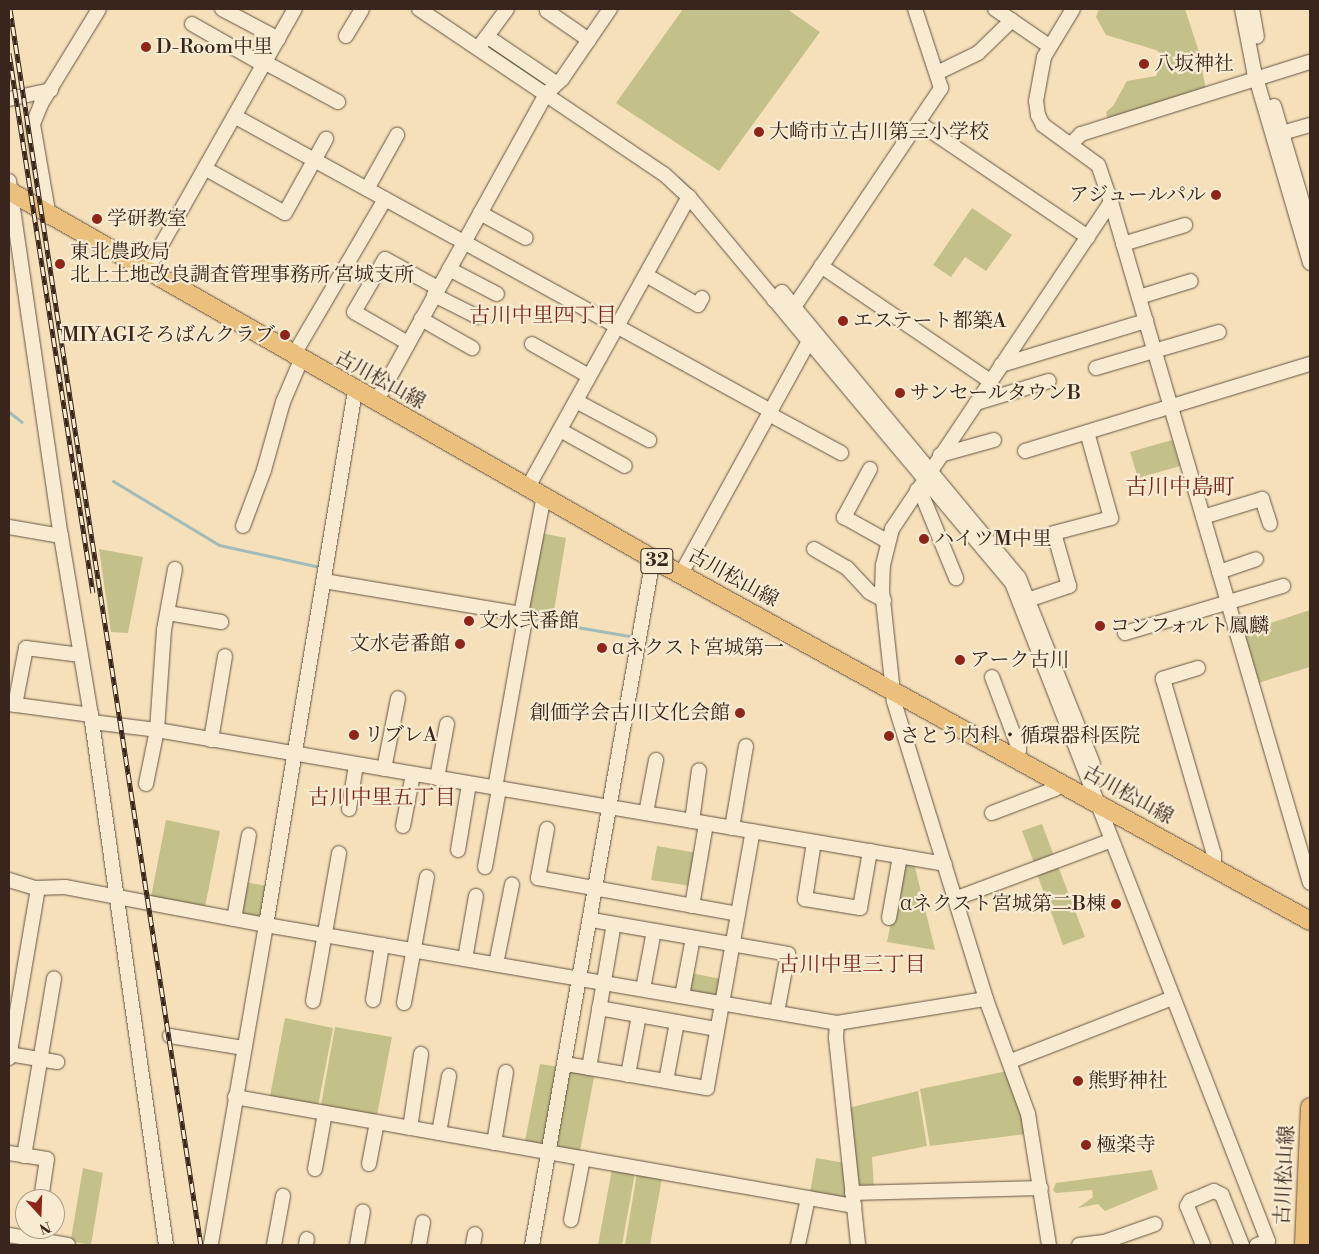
<!DOCTYPE html>
<meta charset="utf-8">
<style>
body{margin:0}
#map{position:relative;width:1319px;height:1254px;overflow:hidden;background:#f5e0b9;font-family:"Libre Bodoni","Noto Serif JP",serif}
div>[style]{position:absolute}
[style*='--x']{left:calc(var(--x)*1px);top:calc(var(--y)*1px);width:calc(var(--w)*1px);rotate:calc(var(--a)*1deg)}
.green>*{inset:0;background:#c3c08a}
.stream>*{height:3px;margin:-1.5px;padding:0 1.5px;transform-origin:1.5px;border-radius:1.5px;background:#a0bbb9}
.roads{filter:drop-shadow(0 0 1px #685443) drop-shadow(0 0 1px #685443)}
.minor>*{height:14px;margin:-7px;padding:0 7px;transform-origin:7px;border-radius:7px;background:#f8ebd2}
.major>*{height:18px;margin:-9px;padding:0 9px;transform-origin:9px;border-radius:9px;background:#eac07c}
.rail>*{height:5px;margin-top:-2.5px;transform-origin:0;background:repeating-linear-gradient(90deg,#f8ebd2 0 9px,#39251c 0 18px);box-sizing:border-box;border-block:1px solid #39251c}
.dots>*{width:14px;height:14px;translate:-50% -50%;box-sizing:border-box;border:2px solid #f8ebd2;border-radius:50%}
span{translate:-50% -50%;white-space:nowrap;text-align:center;line-height:1.15;-webkit-text-stroke:4.5px #f8ebd2;paint-order:stroke}
.shield-label span{padding:1px 4px;background:#f8ebd2;border:1px solid;border-radius:4px;-webkit-text-stroke-width:0}
.shield-label{font-size:19px;color:#39251c;font-weight:700}
.poi-label{font-size:20px;color:#39251c}
.left{translate:0 -50%;text-align:left}
.right{translate:-100% -50%;text-align:right}
.street-label{font-size:20px;color:#39251c}
.neighbourhood-label{font-size:21px;color:#7a1f14}
.quarter-label{font-size:22px;color:#7a1f14}
.frame{position:absolute;inset:0;border:10px solid #39251c;pointer-events:none}
.north{position:absolute;left:15px;top:1189px;width:50px;height:50px;box-sizing:border-box;background:#f8ebd2;border:1px solid #ac9c89;border-radius:50%;rotate:160deg;font-size:14px;font-weight:700;line-height:20px;text-align:center;color:#39251c}
.north::after{content:'';display:block;margin:auto;width:18px;height:22px;background:#8f2418;clip-path:polygon(50% 0,100% 100%,50% 72%,0 100%)}
</style>
<div id="map">
<div class="green">
<i style="clip-path:polygon(683px 9px,787px 9px,820px 32px,719px 171px,616px 103px)"></i>
<i style="clip-path:polygon(1099px 9px,1185px 9px,1199px 52px,1206px 91px,1111px 121px,1107px 117px,1106px 112px,1113px 106px,1127px 81px,1156px 76px,1162px 61px,1162px 55px,1156px 50px,1106px 35px,1096px 17px)"></i>
<i style="clip-path:polygon(972px 208px,1012px 235px,986px 271px,965px 257px,951px 277px,933px 265px)"></i>
<i style="clip-path:polygon(1172px 440px,1180px 466px,1138px 478px,1130px 452px)"></i>
<i style="clip-path:polygon(541px 533px,566px 538px,553px 617px,534px 614px,526px 609px)"></i>
<i style="clip-path:polygon(99px 549px,143px 557px,128px 633px,111px 632px)"></i>
<i style="clip-path:polygon(1310px 610px,1310px 667px,1255px 684px,1240px 633px)"></i>
<i style="clip-path:polygon(166px 820px,220px 831px,205px 907px,151px 897px)"></i>
<i style="clip-path:polygon(1042px 824px,1054px 856px,1034px 863px,1022px 831px)"></i>
<i style="clip-path:polygon(657px 846px,697px 853px,691px 886px,651px 880px)"></i>
<i style="clip-path:polygon(903px 862px,914px 863px,935px 950px,887px 942px)"></i>
<i style="clip-path:polygon(1058px 866px,1085px 937px,1063px 945px,1037px 874px)"></i>
<i style="clip-path:polygon(244px 882px,268px 886px,264px 912px,257px 917px,238px 914px)"></i>
<i style="clip-path:polygon(691px 973px,721px 979px,718px 996px,688px 991px)"></i>
<i style="clip-path:polygon(285px 1018px,333px 1028px,318px 1106px,270px 1096px)"></i>
<i style="clip-path:polygon(335px 1027px,392px 1037px,377px 1115px,321px 1105px)"></i>
<i style="clip-path:polygon(540px 1064px,560px 1067px,546px 1145px,525px 1141px)"></i>
<i style="clip-path:polygon(569px 1068px,595px 1072px,580px 1151px,554px 1146px)"></i>
<i style="clip-path:polygon(1007px 1071px,1027px 1134px,930px 1146px,920px 1089px)"></i>
<i style="clip-path:polygon(918px 1091px,927px 1146px,872px 1157px,874px 1188px,854px 1189px,848px 1108px)"></i>
<i style="clip-path:polygon(816px 1158px,845px 1163px,848px 1200px,810px 1193px)"></i>
<i style="clip-path:polygon(83px 1168px,103px 1173px,91px 1245px,75px 1242px,71px 1239px)"></i>
<i style="clip-path:polygon(612px 1169px,635px 1173px,622px 1245px,598px 1245px)"></i>
<i style="clip-path:polygon(1152px 1170px,1158px 1189px,1105px 1211px,1098px 1204px,1078px 1208px,1093px 1197px,1092px 1190px,1056px 1193px,1053px 1190px,1056px 1183px)"></i>
<i style="clip-path:polygon(637px 1173px,662px 1178px,650px 1245px,625px 1245px)"></i>
</div>
<div class="stream">
<i style="--x:678;--y:178;--w:16;--a:43"></i>
<i style="--x:9;--y:412;--w:16;--a:38"></i>
<i style="--x:113;--y:481;--w:124;--a:31.1"></i>
<i style="--x:219;--y:545;--w:103;--a:12.3"></i>
<i style="--x:536;--y:620;--w:99;--a:9.8"></i>
</div>
<div class="roads">
<div class="minor">
<i style="--x:222;--y:9;--w:64;--a:27.8"></i>
<i style="--x:419;--y:9;--w:295;--a:34"></i>
<i style="--x:664;--y:174;--w:34;--a:43"></i>
<i style="--x:689;--y:197;--w:187;--a:50.2"></i>
<i style="--x:809;--y:341;--w:266;--a:118.8"></i>
<i style="--x:995;--y:9;--w:65;--a:34.4"></i>
<i style="--x:1242;--y:9;--w:63;--a:79"></i>
<i style="--x:1254;--y:71;--w:200;--a:73.7"></i>
<i style="--x:1252;--y:9;--w:28;--a:80"></i>
<i style="--x:547;--y:11;--w:51;--a:34.6"></i>
<i style="--x:192;--y:24;--w:83;--a:29.7"></i>
<i style="--x:346;--y:36;--w:31;--a:-59"></i>
<i style="--x:488;--y:37;--w:82;--a:34.1"></i>
<i style="--x:482;--y:43;--w:42;--a:-53.7"></i>
<i style="--x:266;--y:63;--w:82;--a:28.4"></i>
<i style="--x:937;--y:73;--w:46;--a:-26"></i>
<i style="--x:978;--y:53;--w:47;--a:-44.1"></i>
<i style="--x:9;--y:99;--w:43;--a:-12.1"></i>
<i style="--x:1274;--y:106;--w:127;--a:73.6"></i>
<i style="--x:236;--y:117;--w:610;--a:28.79"></i>
<i style="--x:919;--y:123;--w:204;--a:34"></i>
<i style="--x:1282;--y:133;--w:29;--a:-16"></i>
<i style="--x:1071;--y:144;--w:14;--a:-45"></i>
<i style="--x:1081;--y:134;--w:240;--a:-17.5"></i>
<i style="--x:206;--y:169;--w:90;--a:29.1"></i>
<i style="--x:285;--y:213;--w:85;--a:-61"></i>
<i style="--x:9;--y:181;--w:359;--a:81.7"></i>
<i style="--x:61;--y:536;--w:181;--a:80.5"></i>
<i style="--x:91;--y:715;--w:535;--a:81.95"></i>
<i style="--x:367;--y:189;--w:62;--a:-60.9"></i>
<i style="--x:1111;--y:202;--w:709;--a:73.71"></i>
<i style="--x:480;--y:213;--w:52;--a:28.5"></i>
<i style="--x:49;--y:217;--w:94;--a:-99.8"></i>
<i style="--x:33;--y:124;--w:22;--a:-68"></i>
<i style="--x:41;--y:104;--w:111;--a:-58.6"></i>
<i style="--x:1123;--y:244;--w:65;--a:-17"></i>
<i style="--x:821;--y:266;--w:204;--a:34.2"></i>
<i style="--x:449;--y:269;--w:54;--a:27.5"></i>
<i style="--x:146;--y:272;--w:302;--a:-60.5"></i>
<i style="--x:646;--y:275;--w:60;--a:30"></i>
<i style="--x:698;--y:305;--w:8;--a:-60"></i>
<i style="--x:434;--y:295;--w:49;--a:26.6"></i>
<i style="--x:1139;--y:297;--w:54;--a:-17.1"></i>
<i style="--x:774;--y:300;--w:11;--a:-45"></i>
<i style="--x:782;--y:292;--w:19;--a:51"></i>
<i style="--x:794;--y:307;--w:264;--a:-56.1"></i>
<i style="--x:941;--y:88;--w:83;--a:-108.2"></i>
<i style="--x:794;--y:307;--w:352;--a:50.3"></i>
<i style="--x:1019;--y:578;--w:200;--a:68.3"></i>
<i style="--x:421;--y:319;--w:59;--a:29.6"></i>
<i style="--x:809;--y:341;--w:316;--a:50"></i>
<i style="--x:1012;--y:583;--w:706;--a:68.74"></i>
<i style="--x:1268;--y:1241;--w:12;--a:160"></i>
<i style="--x:408;--y:343;--w:62;--a:-150.1"></i>
<i style="--x:354;--y:312;--w:61;--a:-59.7"></i>
<i style="--x:385;--y:259;--w:60;--a:28.7"></i>
<i style="--x:532;--y:344;--w:65;--a:29.3"></i>
<i style="--x:293;--y:356;--w:182;--a:-59.6"></i>
<i style="--x:1001;--y:365;--w:152;--a:-16.9"></i>
<i style="--x:1096;--y:368;--w:128;--a:-16.3"></i>
<i style="--x:355;--y:391;--w:541;--a:99.46"></i>
<i style="--x:266;--y:925;--w:579;--a:9.74"></i>
<i style="--x:837;--y:1023;--w:151;--a:-9.2"></i>
<i style="--x:576;--y:401;--w:83;--a:28.1"></i>
<i style="--x:376;--y:402;--w:352;--a:-61.1"></i>
<i style="--x:546;--y:94;--w:22;--a:-43"></i>
<i style="--x:562;--y:79;--w:85;--a:-55.6"></i>
<i style="--x:976;--y:403;--w:76;--a:-16.8"></i>
<i style="--x:769;--y:414;--w:82;--a:28.4"></i>
<i style="--x:560;--y:430;--w:74;--a:29"></i>
<i style="--x:1025;--y:451;--w:298;--a:-17"></i>
<i style="--x:940;--y:455;--w:56;--a:-15.5"></i>
<i style="--x:870;--y:469;--w:55;--a:118.4"></i>
<i style="--x:844;--y:517;--w:49;--a:29.2"></i>
<i style="--x:528;--y:487;--w:332;--a:-61"></i>
<i style="--x:917;--y:490;--w:7;--a:45"></i>
<i style="--x:922;--y:495;--w:90;--a:67.7"></i>
<i style="--x:1203;--y:517;--w:62;--a:-17"></i>
<i style="--x:1262;--y:499;--w:26;--a:72"></i>
<i style="--x:243;--y:526;--w:60;--a:-69.4"></i>
<i style="--x:264;--y:470;--w:71;--a:-74.4"></i>
<i style="--x:283;--y:402;--w:46;--a:-66.8"></i>
<i style="--x:9;--y:527;--w:53;--a:9.8"></i>
<i style="--x:814;--y:549;--w:38;--a:30"></i>
<i style="--x:847;--y:568;--w:33;--a:47"></i>
<i style="--x:869;--y:592;--w:17;--a:28"></i>
<i style="--x:1219;--y:572;--w:39;--a:-19"></i>
<i style="--x:324;--y:581;--w:200;--a:9.5"></i>
<i style="--x:1022;--y:602;--w:50;--a:-18.8"></i>
<i style="--x:1069;--y:586;--w:55;--a:-105.8"></i>
<i style="--x:1054;--y:533;--w:59;--a:-14.7"></i>
<i style="--x:1111;--y:518;--w:89;--a:-105.6"></i>
<i style="--x:168;--y:613;--w:54;--a:9.6"></i>
<i style="--x:1125;--y:633;--w:165;--a:-16.6"></i>
<i style="--x:1198;--y:668;--w:37;--a:163"></i>
<i style="--x:1163;--y:679;--w:182;--a:73.8"></i>
<i style="--x:1214;--y:854;--w:14;--a:90"></i>
<i style="--x:992;--y:677;--w:77;--a:69.4"></i>
<i style="--x:1019;--y:749;--w:10;--a:96"></i>
<i style="--x:9;--y:704;--w:83;--a:7.6"></i>
<i style="--x:15;--y:705;--w:58;--a:-79.1"></i>
<i style="--x:26;--y:648;--w:55;--a:7.3"></i>
<i style="--x:92;--y:722;--w:65;--a:7"></i>
<i style="--x:157;--y:730;--w:799;--a:9.65"></i>
<i style="--x:211;--y:740;--w:85;--a:-80.5"></i>
<i style="--x:384;--y:769;--w:72;--a:-78.8"></i>
<i style="--x:437;--y:778;--w:55;--a:-79.5"></i>
<i style="--x:146;--y:784;--w:55;--a:-78.5"></i>
<i style="--x:157;--y:730;--w:100;--a:-86"></i>
<i style="--x:164;--y:630;--w:62;--a:-79.8"></i>
<i style="--x:495;--y:788;--w:165;--a:-79.9"></i>
<i style="--x:524;--y:626;--w:12;--a:-104"></i>
<i style="--x:521;--y:614;--w:120;--a:-79"></i>
<i style="--x:349;--y:809;--w:45;--a:-81"></i>
<i style="--x:646;--y:813;--w:54;--a:-79.3"></i>
<i style="--x:992;--y:813;--w:67;--a:-20.9"></i>
<i style="--x:1055;--y:789;--w:9;--a:-58"></i>
<i style="--x:692;--y:821;--w:51;--a:-82.2"></i>
<i style="--x:403;--y:826;--w:53;--a:-79.1"></i>
<i style="--x:732;--y:828;--w:83;--a:-80.3"></i>
<i style="--x:547;--y:829;--w:50;--a:100.4"></i>
<i style="--x:538;--y:878;--w:203;--a:10.2"></i>
<i style="--x:814;--y:842;--w:58;--a:99"></i>
<i style="--x:805;--y:899;--w:56;--a:9.3"></i>
<i style="--x:860;--y:908;--w:58;--a:-80"></i>
<i style="--x:458;--y:850;--w:67;--a:-80.5"></i>
<i style="--x:485;--y:867;--w:79;--a:-79.8"></i>
<i style="--x:9;--y:880;--w:27;--a:17"></i>
<i style="--x:35;--y:888;--w:30;--a:-2"></i>
<i style="--x:65;--y:887;--w:205;--a:10.7"></i>
<i style="--x:266;--y:925;--w:325;--a:99.8"></i>
<i style="--x:957;--y:898;--w:165;--a:-20.5"></i>
<i style="--x:692;--y:906;--w:83;--a:-80.3"></i>
<i style="--x:889;--y:918;--w:63;--a:-79.9"></i>
<i style="--x:234;--y:919;--w:85;--a:-79.9"></i>
<i style="--x:592;--y:920;--w:199;--a:9.8"></i>
<i style="--x:788;--y:954;--w:59;--a:100.7"></i>
<i style="--x:465;--y:959;--w:64;--a:-80.1"></i>
<i style="--x:496;--y:964;--w:81;--a:-78.6"></i>
<i style="--x:643;--y:989;--w:59;--a:-79.3"></i>
<i style="--x:682;--y:996;--w:59;--a:-79.3"></i>
<i style="--x:373;--y:1000;--w:56;--a:-80.7"></i>
<i style="--x:313;--y:1001;--w:150;--a:-80"></i>
<i style="--x:404;--y:1003;--w:128;--a:-79.7"></i>
<i style="--x:599;--y:1008;--w:120;--a:10.1"></i>
<i style="--x:837;--y:1023;--w:15;--a:94"></i>
<i style="--x:836;--y:1038;--w:208;--a:83.9"></i>
<i style="--x:170;--y:1036;--w:74;--a:9.3"></i>
<i style="--x:9;--y:1054;--w:49;--a:9.5"></i>
<i style="--x:9;--y:1058;--w:171;--a:-80.3"></i>
<i style="--x:1011;--y:1061;--w:174;--a:-21.3"></i>
<i style="--x:566;--y:1064;--w:143;--a:9.7"></i>
<i style="--x:707;--y:1088;--w:261;--a:-79.9"></i>
<i style="--x:589;--y:1068;--w:146;--a:-80.2"></i>
<i style="--x:628;--y:1075;--w:61;--a:-79.6"></i>
<i style="--x:666;--y:1081;--w:60;--a:-79.4"></i>
<i style="--x:235;--y:1097;--w:629;--a:9.99"></i>
<i style="--x:410;--y:1128;--w:75;--a:-81.5"></i>
<i style="--x:439;--y:1133;--w:58;--a:-80"></i>
<i style="--x:494;--y:1143;--w:72;--a:-80.4"></i>
<i style="--x:9;--y:1153;--w:38;--a:9"></i>
<i style="--x:47;--y:1159;--w:40;--a:98.5"></i>
<i style="--x:24;--y:1156;--w:180;--a:-80.4"></i>
<i style="--x:369;--y:1164;--w:43;--a:-79.2"></i>
<i style="--x:315;--y:1169;--w:57;--a:-79.9"></i>
<i style="--x:852;--y:1193;--w:189;--a:-1.5"></i>
<i style="--x:571;--y:1220;--w:63;--a:-79"></i>
<i style="--x:9;--y:1235;--w:60;--a:9.6"></i>
<i style="--x:274;--y:1245;--w:50;--a:-79.6"></i>
<i style="--x:306;--y:1245;--w:6;--a:-81"></i>
<i style="--x:357;--y:1245;--w:34;--a:-80"></i>
<i style="--x:419;--y:1245;--w:23;--a:-80"></i>
<i style="--x:473;--y:1245;--w:11;--a:-80"></i>
<i style="--x:532;--y:1245;--w:697;--a:-80"></i>
<i style="--x:798;--y:1245;--w:48;--a:-78"></i>
<i style="--x:1049;--y:1245;--w:133;--a:-99.1"></i>
<i style="--x:1028;--y:1114;--w:122;--a:-110.1"></i>
<i style="--x:986;--y:999;--w:312;--a:-107.2"></i>
<i style="--x:894;--y:701;--w:112;--a:-96.2"></i>
<i style="--x:882;--y:590;--w:25;--a:-88"></i>
<i style="--x:883;--y:565;--w:37;--a:-76"></i>
<i style="--x:892;--y:529;--w:394;--a:-56.2"></i>
<i style="--x:1111;--y:202;--w:39;--a:-109"></i>
<i style="--x:1098;--y:165;--w:68;--a:-144"></i>
<i style="--x:1043;--y:125;--w:11;--a:-117"></i>
<i style="--x:1038;--y:115;--w:14;--a:-98"></i>
<i style="--x:1036;--y:101;--w:45;--a:-79.7"></i>
<i style="--x:1044;--y:57;--w:56;--a:-58.9"></i>
<i style="--x:1079;--y:1245;--w:25;--a:-7"></i>
<i style="--x:1104;--y:1242;--w:54;--a:-19.4"></i>
<i style="--x:1203;--y:1245;--w:42;--a:-112.3"></i>
<i style="--x:1187;--y:1206;--w:6;--a:-59"></i>
<i style="--x:1190;--y:1201;--w:26;--a:-23"></i>
<i style="--x:1214;--y:1191;--w:9;--a:27"></i>
<i style="--x:1222;--y:1195;--w:54;--a:68.2"></i>
</div>
<div class="major">
<i style="--x:9;--y:191;--w:742;--a:29.74"></i>
<i style="--x:653;--y:559;--w:750;--a:28.85"></i>
<i style="--x:1304;--y:1245;--w:138;--a:-87.5"></i>
</div>
</div>
<div class="rail">
<i style="--x:10;--y:9;--w:1251;--a:81.22"></i>
<i style="--x:9;--y:53;--w:546;--a:81.16"></i>
</div>
<div class="dots">
<i style="left:146px;top:47px;background:#8f2418"></i>
<i style="left:1144px;top:64px;background:#8f2418"></i>
<i style="left:759px;top:132px;background:#8f2418"></i>
<i style="left:1216px;top:195px;background:#8f2418"></i>
<i style="left:97px;top:219px;background:#8f2418"></i>
<i style="left:60px;top:264px;background:#8f2418"></i>
<i style="left:843px;top:321px;background:#8f2418"></i>
<i style="left:285px;top:335px;background:#8f2418"></i>
<i style="left:900px;top:393px;background:#8f2418"></i>
<i style="left:924px;top:539px;background:#8f2418"></i>
<i style="left:469px;top:621px;background:#8f2418"></i>
<i style="left:1100px;top:626px;background:#8f2418"></i>
<i style="left:460px;top:644px;background:#8f2418"></i>
<i style="left:602px;top:648px;background:#8f2418"></i>
<i style="left:960px;top:660px;background:#8f2418"></i>
<i style="left:740px;top:713px;background:#8f2418"></i>
<i style="left:354px;top:735px;background:#8f2418"></i>
<i style="left:889px;top:736px;background:#8f2418"></i>
<i style="left:1116px;top:904px;background:#8f2418"></i>
<i style="left:1078px;top:1081px;background:#8f2418"></i>
<i style="left:1086px;top:1145px;background:#8f2418"></i>
</div>
<div class="shield-label">
<span style="left:657px;top:561px">32</span>
</div>
<div class="poi-label">
<span class="left" style="left:156px;top:47px">D-Room中里</span>
<span class="left" style="left:1154px;top:64px">八坂神社</span>
<span class="left" style="left:769px;top:132px">大崎市立古川第三小学校</span>
<span class="right" style="left:1206px;top:195px">アジュールパル</span>
<span class="left" style="left:107px;top:219px">学研教室</span>
<span class="left" style="left:70px;top:264px">東北農政局<br>北上土地改良調査管理事務所 宮城支所</span>
<span class="left" style="left:853px;top:321px">エステート都築A</span>
<span class="right" style="left:275px;top:335px">MIYAGIそろばんクラブ</span>
<span class="left" style="left:910px;top:393px">サンセールタウンB</span>
<span class="left" style="left:934px;top:539px">ハイツM中里</span>
<span class="left" style="left:479px;top:621px">文水弐番館</span>
<span class="left" style="left:1110px;top:626px">コンフォルト鳳麟</span>
<span class="right" style="left:450px;top:644px">文水壱番館</span>
<span class="left" style="left:612px;top:648px">αネクスト宮城第一</span>
<span class="left" style="left:970px;top:660px">アーク古川</span>
<span class="right" style="left:730px;top:713px">創価学会古川文化会館</span>
<span class="left" style="left:364px;top:735px">リブレA</span>
<span class="left" style="left:900px;top:736px">さとう内科・循環器科医院</span>
<span class="right" style="left:1106px;top:904px">αネクスト宮城第二B棟</span>
<span class="left" style="left:1088px;top:1081px">熊野神社</span>
<span class="left" style="left:1096px;top:1145px">極楽寺</span>
</div>
<div class="street-label">
<span style="left:380px;top:380px;rotate:29deg">古川松山線</span>
<span style="left:733px;top:578px;rotate:29deg">古川松山線</span>
<span style="left:1128px;top:795px;rotate:29deg">古川松山線</span>
<span style="left:1285px;top:1175px;rotate:-87deg">古川松山線</span>
</div>
<div class="neighbourhood-label">
<span style="left:543px;top:316px">古川中里四丁目</span>
<span style="left:382px;top:798px">古川中里五丁目</span>
<span style="left:852px;top:965px">古川中里三丁目</span>
</div>
<div class="quarter-label">
<span style="left:1180px;top:488px">古川中島町</span>
</div>
<div class="frame"></div>
<div class="north">N</div>
</div>
